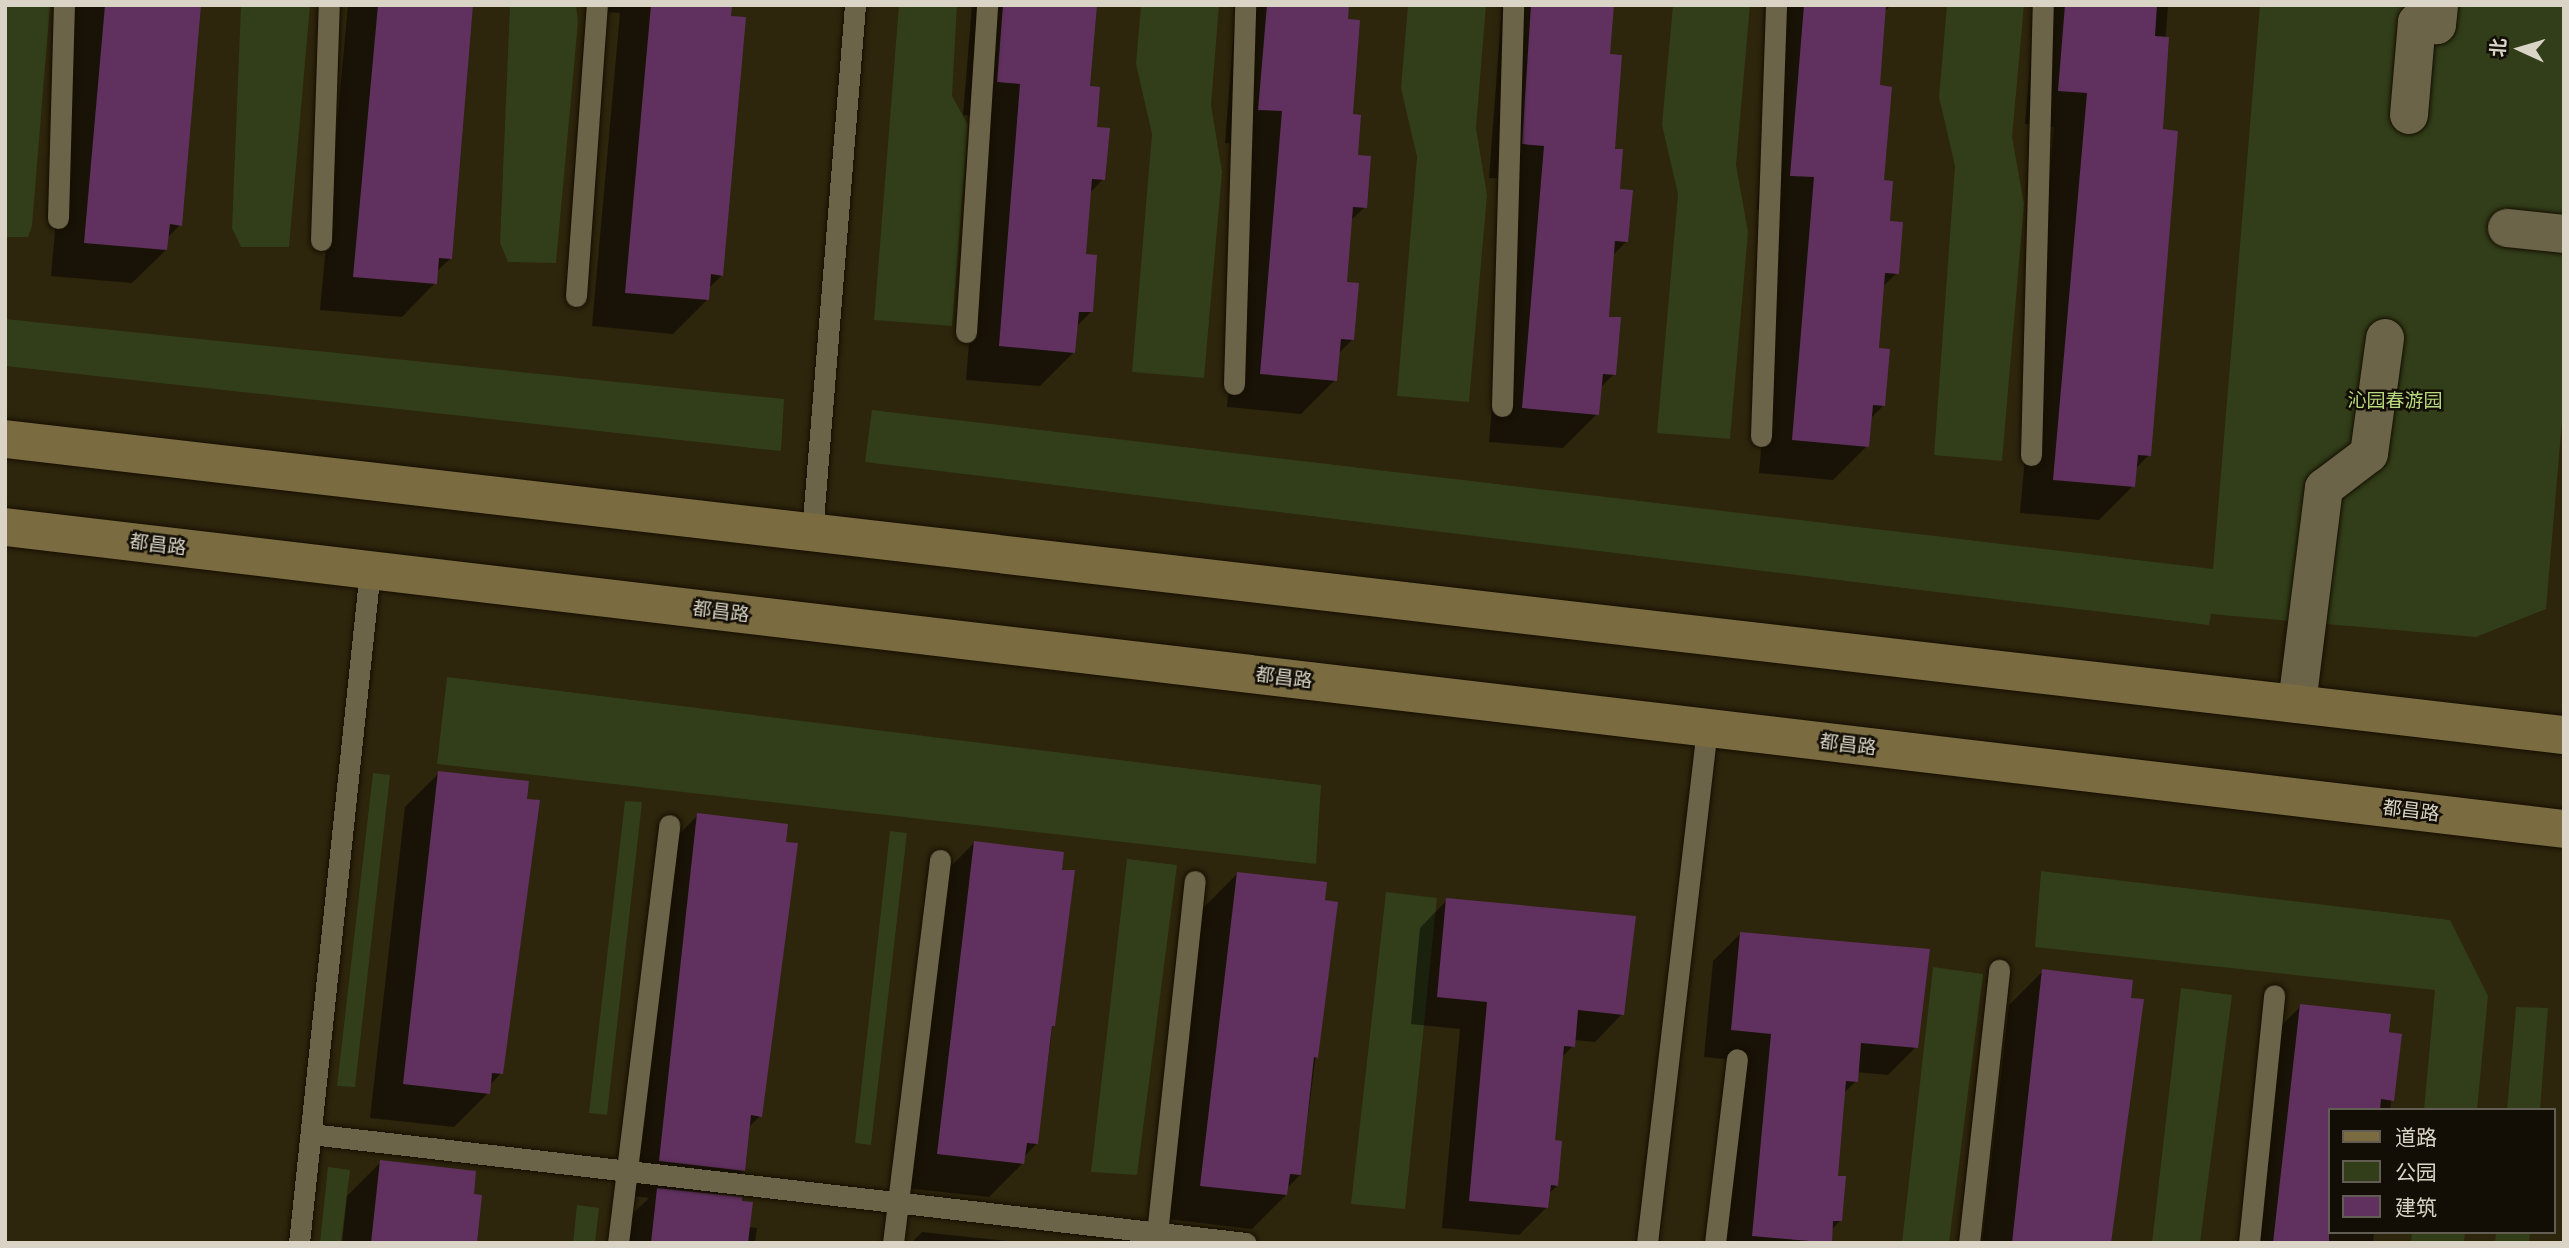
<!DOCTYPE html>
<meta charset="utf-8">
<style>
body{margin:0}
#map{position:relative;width:2569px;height:1248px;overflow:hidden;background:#2d250c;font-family:"DM Sans","Noto Sans SC",sans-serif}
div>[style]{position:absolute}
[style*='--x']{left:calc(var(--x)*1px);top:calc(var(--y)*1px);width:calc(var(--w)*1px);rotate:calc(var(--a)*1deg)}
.green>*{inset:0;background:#313e19}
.shadow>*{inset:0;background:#0007}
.building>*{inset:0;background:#60315f}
.roads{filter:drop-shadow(0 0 2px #150e00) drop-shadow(0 0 2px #150e00)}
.lane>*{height:21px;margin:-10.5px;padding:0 10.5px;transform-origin:10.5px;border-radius:10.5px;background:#6c6449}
.street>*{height:38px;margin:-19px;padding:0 19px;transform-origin:19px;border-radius:19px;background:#6c6449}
.secondary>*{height:38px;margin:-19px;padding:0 19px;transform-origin:19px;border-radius:19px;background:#7a6b40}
span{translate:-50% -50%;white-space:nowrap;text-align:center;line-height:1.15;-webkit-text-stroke:5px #120e05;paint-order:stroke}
.park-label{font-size:19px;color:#b8d97d}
.street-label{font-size:19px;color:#d9d4c6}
.frame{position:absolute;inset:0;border:7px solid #d9d4c6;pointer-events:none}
.legend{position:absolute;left:2328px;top:1108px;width:228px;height:126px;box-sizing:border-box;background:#120e05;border:2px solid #625d52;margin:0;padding:9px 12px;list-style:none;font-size:21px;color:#d9d4c6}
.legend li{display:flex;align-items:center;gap:14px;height:35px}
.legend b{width:35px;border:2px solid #625d52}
.north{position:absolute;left:2485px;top:14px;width:70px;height:70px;-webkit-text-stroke:5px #120e05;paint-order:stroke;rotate:274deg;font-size:19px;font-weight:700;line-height:28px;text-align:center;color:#d9d4c6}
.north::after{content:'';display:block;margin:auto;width:24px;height:32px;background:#d9d4c6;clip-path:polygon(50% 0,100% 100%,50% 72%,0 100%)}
</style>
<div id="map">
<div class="green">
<i style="clip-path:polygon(5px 5px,50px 5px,32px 226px,28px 237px,5px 237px)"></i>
<i style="clip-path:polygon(241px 5px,310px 5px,289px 247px,241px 247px,232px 228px)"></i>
<i style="clip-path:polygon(510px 5px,576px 5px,578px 22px,556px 263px,508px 262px,500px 243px)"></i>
<i style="clip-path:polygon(899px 5px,957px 5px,952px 96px,968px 125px,952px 326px,874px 320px)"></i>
<i style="clip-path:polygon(1141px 5px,1219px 5px,1211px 105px,1222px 172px,1204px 378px,1132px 372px,1152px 134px,1136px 64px)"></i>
<i style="clip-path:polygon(1408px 5px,1486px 5px,1476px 128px,1487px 195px,1469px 402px,1397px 396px,1417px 157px,1401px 88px)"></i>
<i style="clip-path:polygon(1673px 5px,1750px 5px,1736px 165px,1748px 232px,1730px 439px,1657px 433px,1678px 194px,1662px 125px)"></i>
<i style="clip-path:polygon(1947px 5px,2024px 5px,2012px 137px,2024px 204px,2002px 461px,1934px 455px,1955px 166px,1939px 97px)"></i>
<i style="clip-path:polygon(2260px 5px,2564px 5px,2564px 398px,2546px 609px,2476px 637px,2211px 614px,2209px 625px,865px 462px,872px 410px,2213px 569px)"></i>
<i style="clip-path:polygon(5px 319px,784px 399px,781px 451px,5px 366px)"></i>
<i style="clip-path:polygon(447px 677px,1321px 785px,1316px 864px,437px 764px)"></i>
<i style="clip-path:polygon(373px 773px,390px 775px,355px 1087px,337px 1086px)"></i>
<i style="clip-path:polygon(625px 801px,642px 802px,607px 1115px,589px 1113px)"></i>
<i style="clip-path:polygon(890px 831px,907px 833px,871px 1145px,855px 1143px)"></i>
<i style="clip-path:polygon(1127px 859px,1177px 865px,1137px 1175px,1091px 1172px)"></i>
<i style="clip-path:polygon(2041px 871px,2450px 920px,2488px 996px,2477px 1110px,2424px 1110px,2435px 990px,2035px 947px)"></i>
<i style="clip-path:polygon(1386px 892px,1437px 898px,1405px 1209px,1351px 1204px)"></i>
<i style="clip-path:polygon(1933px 967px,1983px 974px,1949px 1243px,1902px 1243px)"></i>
<i style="clip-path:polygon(2181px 988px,2232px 995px,2200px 1243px,2152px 1243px)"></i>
<i style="clip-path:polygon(2516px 1007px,2548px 1008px,2540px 1110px,2507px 1110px)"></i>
<i style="clip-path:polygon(328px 1167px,350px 1170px,341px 1243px,320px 1243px)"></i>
<i style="clip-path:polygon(577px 1205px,599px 1208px,595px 1243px,573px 1243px)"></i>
<i style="clip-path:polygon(2412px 1232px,2465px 1232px,2464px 1243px,2411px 1243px)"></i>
<i style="clip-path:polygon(2496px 1232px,2530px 1232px,2529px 1243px,2495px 1243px)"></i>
</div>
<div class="shadow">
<i style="clip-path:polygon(75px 5px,199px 5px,180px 225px,167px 238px,166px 250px,132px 283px,51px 276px)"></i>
<i style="clip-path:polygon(348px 5px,472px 5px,450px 259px,436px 272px,435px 283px,402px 317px,320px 310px)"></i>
<i style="clip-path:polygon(592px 5px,730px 5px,722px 275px,708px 289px,707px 300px,673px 334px,592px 326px,620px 13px,591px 11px)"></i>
<i style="clip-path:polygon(972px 5px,1095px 5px,1089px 88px,1103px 179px,1089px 194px,1084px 255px,1091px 312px,1076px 327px,1074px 352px,1040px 386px,966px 380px,987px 117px,963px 115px)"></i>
<i style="clip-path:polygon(1236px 5px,1347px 5px,1351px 116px,1365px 207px,1350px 221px,1345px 283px,1352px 340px,1338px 354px,1335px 380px,1301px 414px,1227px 407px,1249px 145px,1225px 143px)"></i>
<i style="clip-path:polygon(1502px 5px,1612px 5px,1608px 55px,1613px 150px,1627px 241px,1612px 256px,1607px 318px,1614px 374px,1599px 389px,1597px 414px,1563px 448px,1489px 442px,1511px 179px,1489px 178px)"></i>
<i style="clip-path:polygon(1774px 5px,1891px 5px,1884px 12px,1878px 87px,1882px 182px,1897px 273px,1882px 287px,1877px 350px,1884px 405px,1870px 419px,1867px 446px,1833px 480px,1759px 473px,1781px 211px,1757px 209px)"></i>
<i style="clip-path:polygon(2035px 5px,2168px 5px,2160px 110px,2149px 455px,2135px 469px,2133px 486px,2099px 520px,2020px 513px,2054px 127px,2025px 124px)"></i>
<i style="clip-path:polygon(439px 773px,501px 1073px,489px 1086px,488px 1093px,454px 1127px,370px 1118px,405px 807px)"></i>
<i style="clip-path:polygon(698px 815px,760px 1116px,748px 1128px,743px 1171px,717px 1196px,748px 1227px,757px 1228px,755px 1243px,621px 1243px,623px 1223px,649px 1198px,626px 1195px,664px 849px)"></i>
<i style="clip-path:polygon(974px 843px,1060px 871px,1073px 872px,1037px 1143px,1024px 1157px,1023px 1163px,989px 1197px,904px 1188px,940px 877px)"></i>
<i style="clip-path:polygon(1237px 874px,1336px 903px,1300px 1175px,1287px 1188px,1286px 1195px,1252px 1229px,1167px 1219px,1203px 908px)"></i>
<i style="clip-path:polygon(1447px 900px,1622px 1014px,1595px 1042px,1573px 1040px,1573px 1046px,1561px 1058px,1553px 1141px,1557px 1186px,1548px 1194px,1547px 1207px,1519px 1235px,1442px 1228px,1460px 1029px,1411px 1024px,1420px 928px)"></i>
<i style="clip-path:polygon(1741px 933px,1916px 1047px,1888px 1075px,1857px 1072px,1856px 1081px,1843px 1094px,1836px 1177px,1840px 1221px,1831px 1230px,1829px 1243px,1727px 1243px,1744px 1061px,1704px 1057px,1713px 961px)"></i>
<i style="clip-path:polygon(2043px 971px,2109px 1243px,1982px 1243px,2009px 1005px)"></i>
<i style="clip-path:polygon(2301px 1006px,2400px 1035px,2390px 1110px,2329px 1110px,2329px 1232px,2374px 1232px,2373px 1243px,2244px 1243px,2267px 1040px)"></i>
<i style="clip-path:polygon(381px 1162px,472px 1196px,475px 1243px,342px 1243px,347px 1196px)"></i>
<i style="clip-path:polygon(922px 1232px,1016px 1242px,911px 1243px)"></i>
</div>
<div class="building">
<i style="clip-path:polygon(105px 5px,201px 5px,182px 226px,170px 224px,167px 250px,84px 243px)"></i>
<i style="clip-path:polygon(378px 5px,473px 5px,452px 259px,439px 258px,437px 284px,353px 277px)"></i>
<i style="clip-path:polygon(651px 5px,732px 5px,731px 16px,746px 17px,723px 276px,711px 274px,709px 300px,625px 293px)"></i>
<i style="clip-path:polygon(1003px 5px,1097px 5px,1090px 86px,1100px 87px,1097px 127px,1110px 128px,1105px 180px,1092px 179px,1086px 254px,1097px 255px,1093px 312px,1079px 312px,1075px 353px,999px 346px,1020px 84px,997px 82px)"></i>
<i style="clip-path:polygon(1267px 5px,1349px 5px,1348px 19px,1360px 20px,1353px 114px,1361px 115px,1358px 155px,1371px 156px,1367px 208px,1353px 207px,1347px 282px,1359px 283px,1354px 340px,1341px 339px,1337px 381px,1260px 374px,1282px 111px,1258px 110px)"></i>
<i style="clip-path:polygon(1531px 5px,1614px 5px,1610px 54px,1622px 55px,1615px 149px,1623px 149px,1620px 189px,1633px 190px,1628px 242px,1615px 241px,1609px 317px,1621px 317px,1616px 375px,1603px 374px,1599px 415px,1522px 408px,1544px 146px,1522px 144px)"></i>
<i style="clip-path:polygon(1804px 5px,1886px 5px,1880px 85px,1892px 87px,1884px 180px,1893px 181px,1890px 221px,1903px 222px,1899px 274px,1885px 273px,1879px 348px,1890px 349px,1885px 406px,1873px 405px,1869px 447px,1792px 440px,1814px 177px,1790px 176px)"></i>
<i style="clip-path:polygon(2065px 5px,2157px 5px,2155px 36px,2169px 37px,2163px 129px,2178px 131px,2151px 456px,2138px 455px,2135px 487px,2053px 480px,2087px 93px,2058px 91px)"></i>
<i style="clip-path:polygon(438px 771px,529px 781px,527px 799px,540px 800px,503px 1074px,492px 1073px,490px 1094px,403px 1084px)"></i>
<i style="clip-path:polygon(697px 813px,788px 824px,786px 842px,798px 843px,762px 1117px,751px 1115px,745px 1171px,659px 1161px)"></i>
<i style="clip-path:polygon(974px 841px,1064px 852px,1062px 870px,1075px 870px,1055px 1026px,1052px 1026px,1038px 1144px,1027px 1143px,1024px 1164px,937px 1154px)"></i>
<i style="clip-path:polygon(1237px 872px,1327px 882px,1325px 900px,1338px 902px,1318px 1058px,1314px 1057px,1301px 1175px,1290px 1174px,1287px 1195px,1200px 1186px)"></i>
<i style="clip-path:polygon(1446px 898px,1636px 916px,1624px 1015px,1578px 1010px,1575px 1047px,1564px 1046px,1555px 1140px,1562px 1141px,1558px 1186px,1551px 1185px,1548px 1208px,1469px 1201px,1487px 1002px,1437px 997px)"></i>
<i style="clip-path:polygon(1740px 932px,1930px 949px,1918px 1048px,1861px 1043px,1858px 1082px,1846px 1081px,1838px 1176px,1846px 1176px,1842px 1221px,1833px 1221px,1832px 1243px,1752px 1236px,1771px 1034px,1731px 1030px)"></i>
<i style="clip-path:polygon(2042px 969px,2133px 980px,2131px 998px,2144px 999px,2111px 1243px,2012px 1243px)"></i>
<i style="clip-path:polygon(2300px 1004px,2391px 1014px,2389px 1032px,2402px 1034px,2394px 1101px,2381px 1099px,2380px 1110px,2329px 1110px,2329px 1243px,2273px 1243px)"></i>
<i style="clip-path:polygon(380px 1160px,476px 1171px,474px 1194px,482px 1195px,477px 1243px,371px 1243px)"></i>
<i style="clip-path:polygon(657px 1188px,742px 1197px,742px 1201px,753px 1202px,748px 1243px,651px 1243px)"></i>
</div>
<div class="roads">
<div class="lane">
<i style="--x:58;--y:218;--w:213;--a:-88.4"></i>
<i style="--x:321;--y:240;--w:235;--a:-88.1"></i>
<i style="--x:576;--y:296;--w:292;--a:-85.9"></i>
<i style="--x:966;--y:332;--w:328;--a:-86.3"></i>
<i style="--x:1234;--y:384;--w:379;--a:-88.3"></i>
<i style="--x:1502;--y:406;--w:401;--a:-88.4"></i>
<i style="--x:1761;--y:436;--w:431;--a:-88"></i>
<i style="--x:2031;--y:455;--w:450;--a:-88.5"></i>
<i style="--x:812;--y:533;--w:530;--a:-85.34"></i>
<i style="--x:311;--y:1134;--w:941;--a:6.65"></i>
<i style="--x:299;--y:1243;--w:677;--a:-83.98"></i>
<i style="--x:618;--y:1243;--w:421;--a:-83"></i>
<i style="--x:893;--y:1243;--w:386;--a:-83"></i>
<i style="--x:1156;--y:1243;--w:364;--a:-83.9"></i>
<i style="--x:1647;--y:1243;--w:518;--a:-83.35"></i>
<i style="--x:1715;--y:1243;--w:185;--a:-83.2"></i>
<i style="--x:1969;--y:1243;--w:275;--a:-83.7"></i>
<i style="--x:2249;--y:1243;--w:249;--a:-84.2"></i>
</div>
<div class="street">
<i style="--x:2409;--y:115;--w:93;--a:-85.1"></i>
<i style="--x:2417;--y:22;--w:20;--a:9"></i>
<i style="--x:2437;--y:25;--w:20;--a:-84"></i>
<i style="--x:2507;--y:228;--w:57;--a:6"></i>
<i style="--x:2297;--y:704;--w:218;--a:-82.9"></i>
<i style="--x:2324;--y:488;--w:56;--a:-37.1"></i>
<i style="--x:2369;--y:454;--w:117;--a:-82.1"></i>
</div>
<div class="secondary">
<i style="--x:5;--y:439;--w:2576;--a:6.6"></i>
<i style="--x:5;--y:527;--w:2577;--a:6.73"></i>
</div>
</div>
<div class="park-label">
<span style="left:2395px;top:401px">沁园春游园</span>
</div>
<div class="street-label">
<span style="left:158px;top:545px;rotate:7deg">都昌路</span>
<span style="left:721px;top:612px;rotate:7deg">都昌路</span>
<span style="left:1284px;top:678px;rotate:7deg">都昌路</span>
<span style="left:1848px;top:745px;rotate:7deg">都昌路</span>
<span style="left:2411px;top:811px;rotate:7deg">都昌路</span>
</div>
<div class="frame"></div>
<ul class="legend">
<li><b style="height:9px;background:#7a6b40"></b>道路</li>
<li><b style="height:19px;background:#313e19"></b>公园</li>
<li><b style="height:19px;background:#60315f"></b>建筑</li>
</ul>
<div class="north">北</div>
</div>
